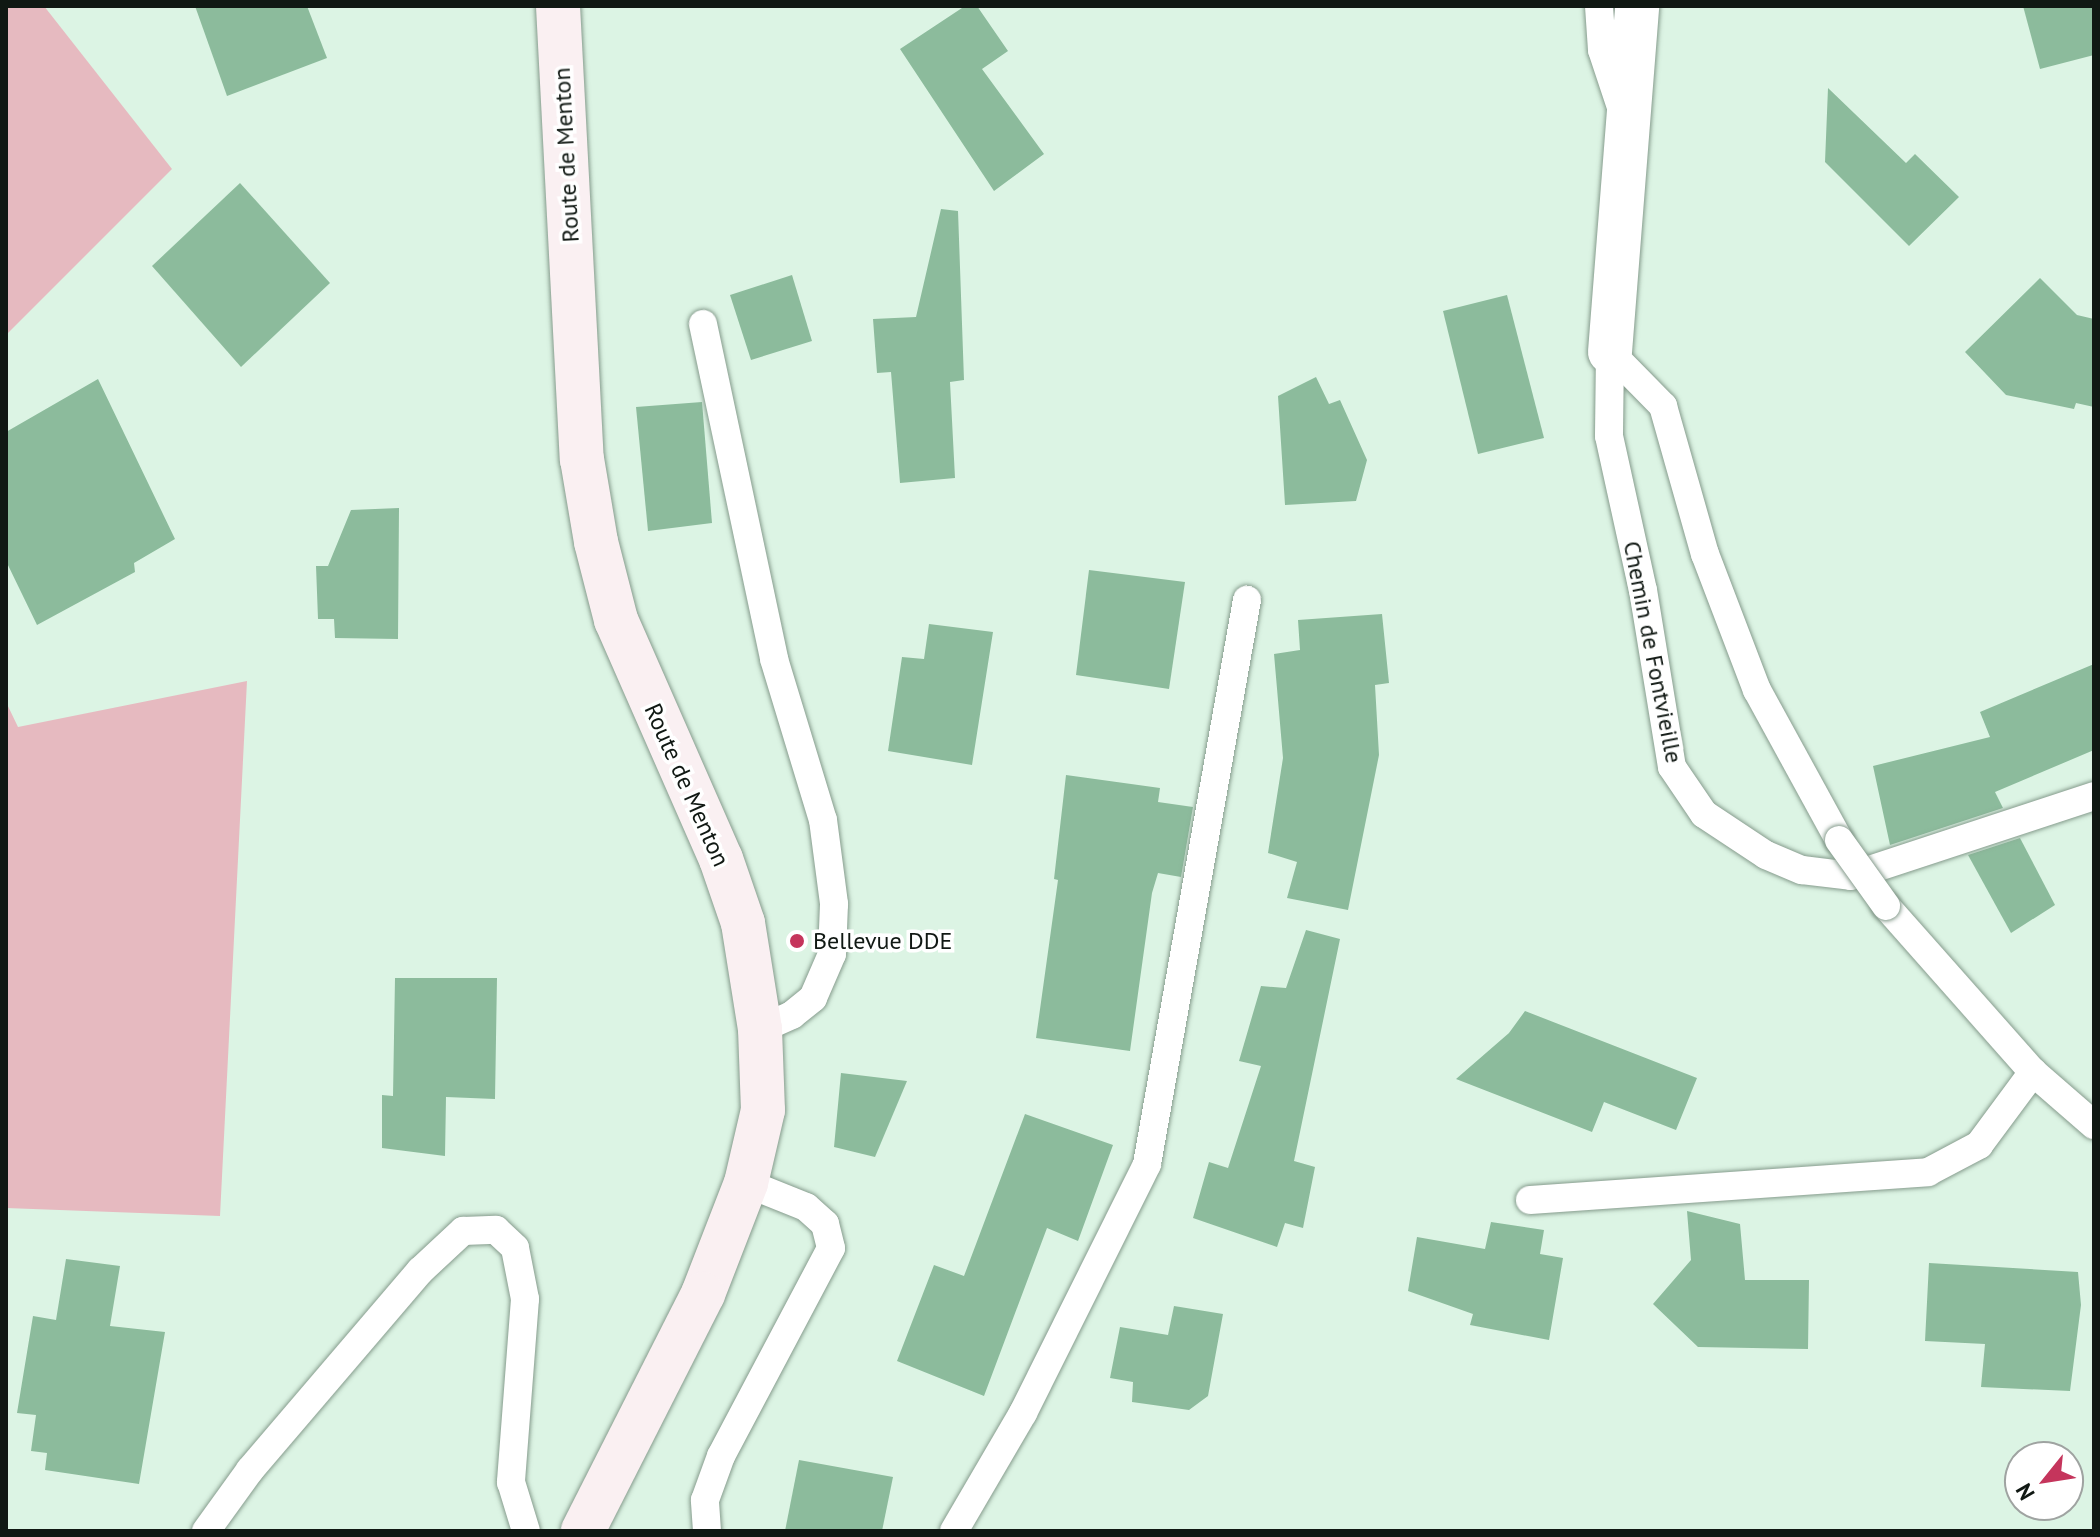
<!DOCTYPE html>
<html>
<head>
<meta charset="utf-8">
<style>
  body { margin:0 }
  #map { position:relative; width:2100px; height:1537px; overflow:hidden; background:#dcf4e4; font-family:"PT Sans",sans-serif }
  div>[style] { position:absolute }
  .green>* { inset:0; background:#e6bac0 }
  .building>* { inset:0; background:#8cbb9c }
  .roads { filter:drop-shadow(0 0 2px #869c8d) drop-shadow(0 0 2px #869c8d) }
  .service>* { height:28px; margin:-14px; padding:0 14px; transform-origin:14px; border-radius:14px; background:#fff }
  .minor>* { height:44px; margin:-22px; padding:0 22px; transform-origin:22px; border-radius:22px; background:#fff }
  .secondary>* { height:44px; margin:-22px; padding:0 22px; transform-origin:22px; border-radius:22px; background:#faf0f2 }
  .bridges { filter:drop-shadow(0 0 2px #869c8d) drop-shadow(0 0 2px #869c8d) }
  .service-bridge>* { height:28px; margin:-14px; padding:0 14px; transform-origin:14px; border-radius:14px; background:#fff }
  .dots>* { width:22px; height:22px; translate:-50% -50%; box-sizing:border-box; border:4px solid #fff; border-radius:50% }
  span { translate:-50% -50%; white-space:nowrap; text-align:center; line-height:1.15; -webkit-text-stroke:7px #fff; paint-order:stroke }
  .street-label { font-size:24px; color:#101813 }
  .poi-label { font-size:24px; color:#101813 }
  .left { translate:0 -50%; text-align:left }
  .frame { position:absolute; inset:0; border:8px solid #101813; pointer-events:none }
  .north { position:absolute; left:2004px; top:1441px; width:80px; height:80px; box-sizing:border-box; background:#fff; border:2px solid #9fa3a1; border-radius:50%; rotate:240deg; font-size:22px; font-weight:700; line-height:32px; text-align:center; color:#101813 }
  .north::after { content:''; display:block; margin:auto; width:28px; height:36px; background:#c5355c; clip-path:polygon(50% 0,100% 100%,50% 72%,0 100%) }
</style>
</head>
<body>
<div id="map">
  <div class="green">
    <i style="clip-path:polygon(6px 6px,44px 6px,172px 169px,6px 335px)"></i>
    <i style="clip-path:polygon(247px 681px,220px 1216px,6px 1208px,6px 702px,18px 727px)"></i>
  </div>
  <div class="building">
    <i style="clip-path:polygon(195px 6px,307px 6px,327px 58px,227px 96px)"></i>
    <i style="clip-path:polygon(965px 6px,977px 6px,1008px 51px,982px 69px,1044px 154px,994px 191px,900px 49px)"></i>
    <i style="clip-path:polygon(2023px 6px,2094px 6px,2094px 55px,2040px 69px)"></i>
    <i style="clip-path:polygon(1828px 88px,1906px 163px,1915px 154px,1959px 197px,1909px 246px,1825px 162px)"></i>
    <i style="clip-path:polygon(240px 183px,330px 283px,241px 367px,152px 266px)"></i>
    <i style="clip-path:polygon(941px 209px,958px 211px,964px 380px,950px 382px,955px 478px,900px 483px,891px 372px,877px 373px,873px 319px,916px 317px)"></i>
    <i style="clip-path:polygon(792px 275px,812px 341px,751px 360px,730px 295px)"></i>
    <i style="clip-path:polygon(2040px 278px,2077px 315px,2094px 319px,2094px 407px,2076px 403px,2074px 409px,2006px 395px,1965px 352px)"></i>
    <i style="clip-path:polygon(1507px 295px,1544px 438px,1478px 454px,1443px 311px)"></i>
    <i style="clip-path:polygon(1316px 377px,1329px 404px,1340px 400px,1367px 460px,1356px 501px,1285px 505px,1278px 396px)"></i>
    <i style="clip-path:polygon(98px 379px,175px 539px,134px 563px,135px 572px,37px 625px,6px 561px,6px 432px)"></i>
    <i style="clip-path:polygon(702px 402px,712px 523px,648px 531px,636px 407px)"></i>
    <i style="clip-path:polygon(399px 508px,398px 639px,335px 638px,334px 619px,318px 619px,316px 566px,328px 566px,351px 510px)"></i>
    <i style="clip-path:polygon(1089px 570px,1185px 582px,1169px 689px,1076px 675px)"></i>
    <i style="clip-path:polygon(1382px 614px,1389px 683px,1375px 685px,1379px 755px,1348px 910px,1287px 898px,1297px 862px,1268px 853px,1283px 758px,1274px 654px,1300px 650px,1298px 620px)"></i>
    <i style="clip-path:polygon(929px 624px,993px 632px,972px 765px,888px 751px,902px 657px,924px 659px)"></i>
    <i style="clip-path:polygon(2094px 664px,2094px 750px,1995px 792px,2003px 808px,1890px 845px,1873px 766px,1990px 737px,1980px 712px)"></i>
    <i style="clip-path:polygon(1066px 775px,1160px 788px,1158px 802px,1193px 807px,1181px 877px,1158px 873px,1152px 893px,1130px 1051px,1036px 1038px,1058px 880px,1054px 879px)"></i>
    <i style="clip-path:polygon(2020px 838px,2055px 905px,2011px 933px,1968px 855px)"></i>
    <i style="clip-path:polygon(1306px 930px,1340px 939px,1294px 1161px,1315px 1167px,1303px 1228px,1285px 1223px,1277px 1247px,1193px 1218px,1209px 1162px,1228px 1168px,1261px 1066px,1239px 1061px,1261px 986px,1286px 988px)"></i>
    <i style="clip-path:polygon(395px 978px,497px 978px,495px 1099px,446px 1097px,445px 1156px,382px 1148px,382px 1095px,393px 1096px)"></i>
    <i style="clip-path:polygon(1525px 1011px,1697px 1078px,1676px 1130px,1604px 1102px,1592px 1132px,1456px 1079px,1509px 1033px)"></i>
    <i style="clip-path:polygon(841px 1073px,907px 1081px,875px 1157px,834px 1147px)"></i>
    <i style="clip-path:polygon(1025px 1114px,1113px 1145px,1078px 1241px,1047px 1228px,984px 1396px,897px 1361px,934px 1265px,964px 1276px)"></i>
    <i style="clip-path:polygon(1687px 1211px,1740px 1224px,1745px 1280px,1809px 1280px,1808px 1349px,1698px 1347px,1653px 1304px,1691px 1260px)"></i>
    <i style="clip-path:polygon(1491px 1222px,1544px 1230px,1540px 1254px,1563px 1258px,1549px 1340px,1470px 1325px,1473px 1314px,1408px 1291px,1417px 1237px,1485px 1249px)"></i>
    <i style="clip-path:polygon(66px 1259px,120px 1266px,110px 1326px,165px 1332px,139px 1484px,45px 1470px,47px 1453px,31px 1451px,36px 1415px,17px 1413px,33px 1316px,56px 1320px)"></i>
    <i style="clip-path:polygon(1929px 1263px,2078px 1272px,2081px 1305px,2070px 1391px,1981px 1387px,1985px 1344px,1925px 1341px)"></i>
    <i style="clip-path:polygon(1174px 1306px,1223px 1314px,1208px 1396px,1189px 1410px,1132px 1402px,1133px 1382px,1110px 1378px,1120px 1327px,1168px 1335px)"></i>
    <i style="clip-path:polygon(799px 1460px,893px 1477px,882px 1531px,785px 1531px)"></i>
  </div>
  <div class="roads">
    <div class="service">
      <i style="left:1599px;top:6px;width:44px;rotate:86.1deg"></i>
      <i style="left:1602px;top:50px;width:63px;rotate:71.6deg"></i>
      <i style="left:703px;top:324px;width:342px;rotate:78deg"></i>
      <i style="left:774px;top:659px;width:168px;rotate:73.1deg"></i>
      <i style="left:823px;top:820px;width:85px;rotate:82.5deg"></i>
      <i style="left:834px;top:904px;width:50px;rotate:92.3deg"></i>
      <i style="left:832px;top:954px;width:48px;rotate:113.4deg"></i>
      <i style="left:813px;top:998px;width:27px;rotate:141deg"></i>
      <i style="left:792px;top:1015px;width:35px;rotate:156deg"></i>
      <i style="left:1610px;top:352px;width:84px;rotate:90.7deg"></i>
      <i style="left:1609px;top:436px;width:158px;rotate:77.6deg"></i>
      <i style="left:1643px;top:590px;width:179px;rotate:80.7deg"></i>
      <i style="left:1672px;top:767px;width:57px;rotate:55.8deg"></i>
      <i style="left:1704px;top:814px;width:74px;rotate:33.5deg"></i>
      <i style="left:1766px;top:855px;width:39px;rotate:23deg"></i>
      <i style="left:1802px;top:870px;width:49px;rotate:7deg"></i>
      <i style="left:1851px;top:876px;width:256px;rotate:-18.2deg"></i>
      <i style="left:1610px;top:352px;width:76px;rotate:45.5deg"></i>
      <i style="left:1663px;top:406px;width:154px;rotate:74.2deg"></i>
      <i style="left:1705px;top:554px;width:146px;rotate:69.1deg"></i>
      <i style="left:1757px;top:690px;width:171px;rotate:61.3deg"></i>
      <i style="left:1886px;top:906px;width:222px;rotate:48.5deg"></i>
      <i style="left:2033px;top:1072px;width:81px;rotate:41deg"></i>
      <i style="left:1530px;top:1200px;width:399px;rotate:-4deg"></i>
      <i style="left:1928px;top:1172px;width:58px;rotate:-27.9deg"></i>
      <i style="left:1979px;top:1145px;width:91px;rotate:-53.5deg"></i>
      <i style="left:206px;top:1531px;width:75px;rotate:-54.2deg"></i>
      <i style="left:250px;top:1470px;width:262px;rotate:-49.5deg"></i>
      <i style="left:420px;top:1271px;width:59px;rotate:-42.9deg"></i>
      <i style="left:463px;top:1231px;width:33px;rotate:-2deg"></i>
      <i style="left:496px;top:1230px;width:26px;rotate:43deg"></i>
      <i style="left:515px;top:1248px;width:52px;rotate:78.9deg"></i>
      <i style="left:525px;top:1299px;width:184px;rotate:94.4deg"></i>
      <i style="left:511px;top:1482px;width:51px;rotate:73deg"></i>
      <i style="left:707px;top:1531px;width:31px;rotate:-94deg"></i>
      <i style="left:705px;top:1500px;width:47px;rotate:-70deg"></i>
      <i style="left:721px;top:1456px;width:235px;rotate:-62.1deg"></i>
      <i style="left:831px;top:1248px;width:25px;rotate:-104deg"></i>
      <i style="left:825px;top:1224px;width:25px;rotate:-138deg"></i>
      <i style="left:806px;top:1207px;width:65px;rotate:-158.2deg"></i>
      <i style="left:954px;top:1531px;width:137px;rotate:-59.7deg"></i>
      <i style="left:1023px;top:1413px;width:278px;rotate:-63.5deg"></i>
      <i style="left:1147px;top:1164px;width:573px;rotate:-79.95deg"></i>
    </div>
    <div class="minor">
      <i style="left:1610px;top:352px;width:347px;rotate:-85.5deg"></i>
    </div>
    <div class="secondary">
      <i style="left:558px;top:6px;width:454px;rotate:87deg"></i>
      <i style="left:582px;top:459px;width:84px;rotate:80.4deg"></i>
      <i style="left:596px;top:542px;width:81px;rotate:75.6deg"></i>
      <i style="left:616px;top:620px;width:261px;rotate:66.3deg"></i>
      <i style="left:721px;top:859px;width:68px;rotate:71deg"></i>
      <i style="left:743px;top:923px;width:107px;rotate:80.9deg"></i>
      <i style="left:760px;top:1029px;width:81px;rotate:87.9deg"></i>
      <i style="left:763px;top:1110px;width:75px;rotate:103.1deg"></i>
      <i style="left:746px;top:1183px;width:119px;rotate:111.2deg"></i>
      <i style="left:703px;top:1294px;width:266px;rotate:116.9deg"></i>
    </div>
  </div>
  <div class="bridges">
    <div class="service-bridge">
      <i style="left:1839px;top:840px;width:81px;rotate:54.5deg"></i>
    </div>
  </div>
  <div class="dots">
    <i style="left:797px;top:941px;background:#c5355c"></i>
  </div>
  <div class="street-label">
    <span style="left:566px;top:155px;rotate:-93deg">Route de Menton</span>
    <span style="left:1653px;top:652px;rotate:79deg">Chemin de Fontvieille</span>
    <span style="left:687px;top:785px;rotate:66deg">Route de Menton</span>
  </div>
  <div class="poi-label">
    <span class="left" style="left:813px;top:941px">Bellevue DDE</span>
  </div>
  <div class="frame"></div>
  <div class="north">N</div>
</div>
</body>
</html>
